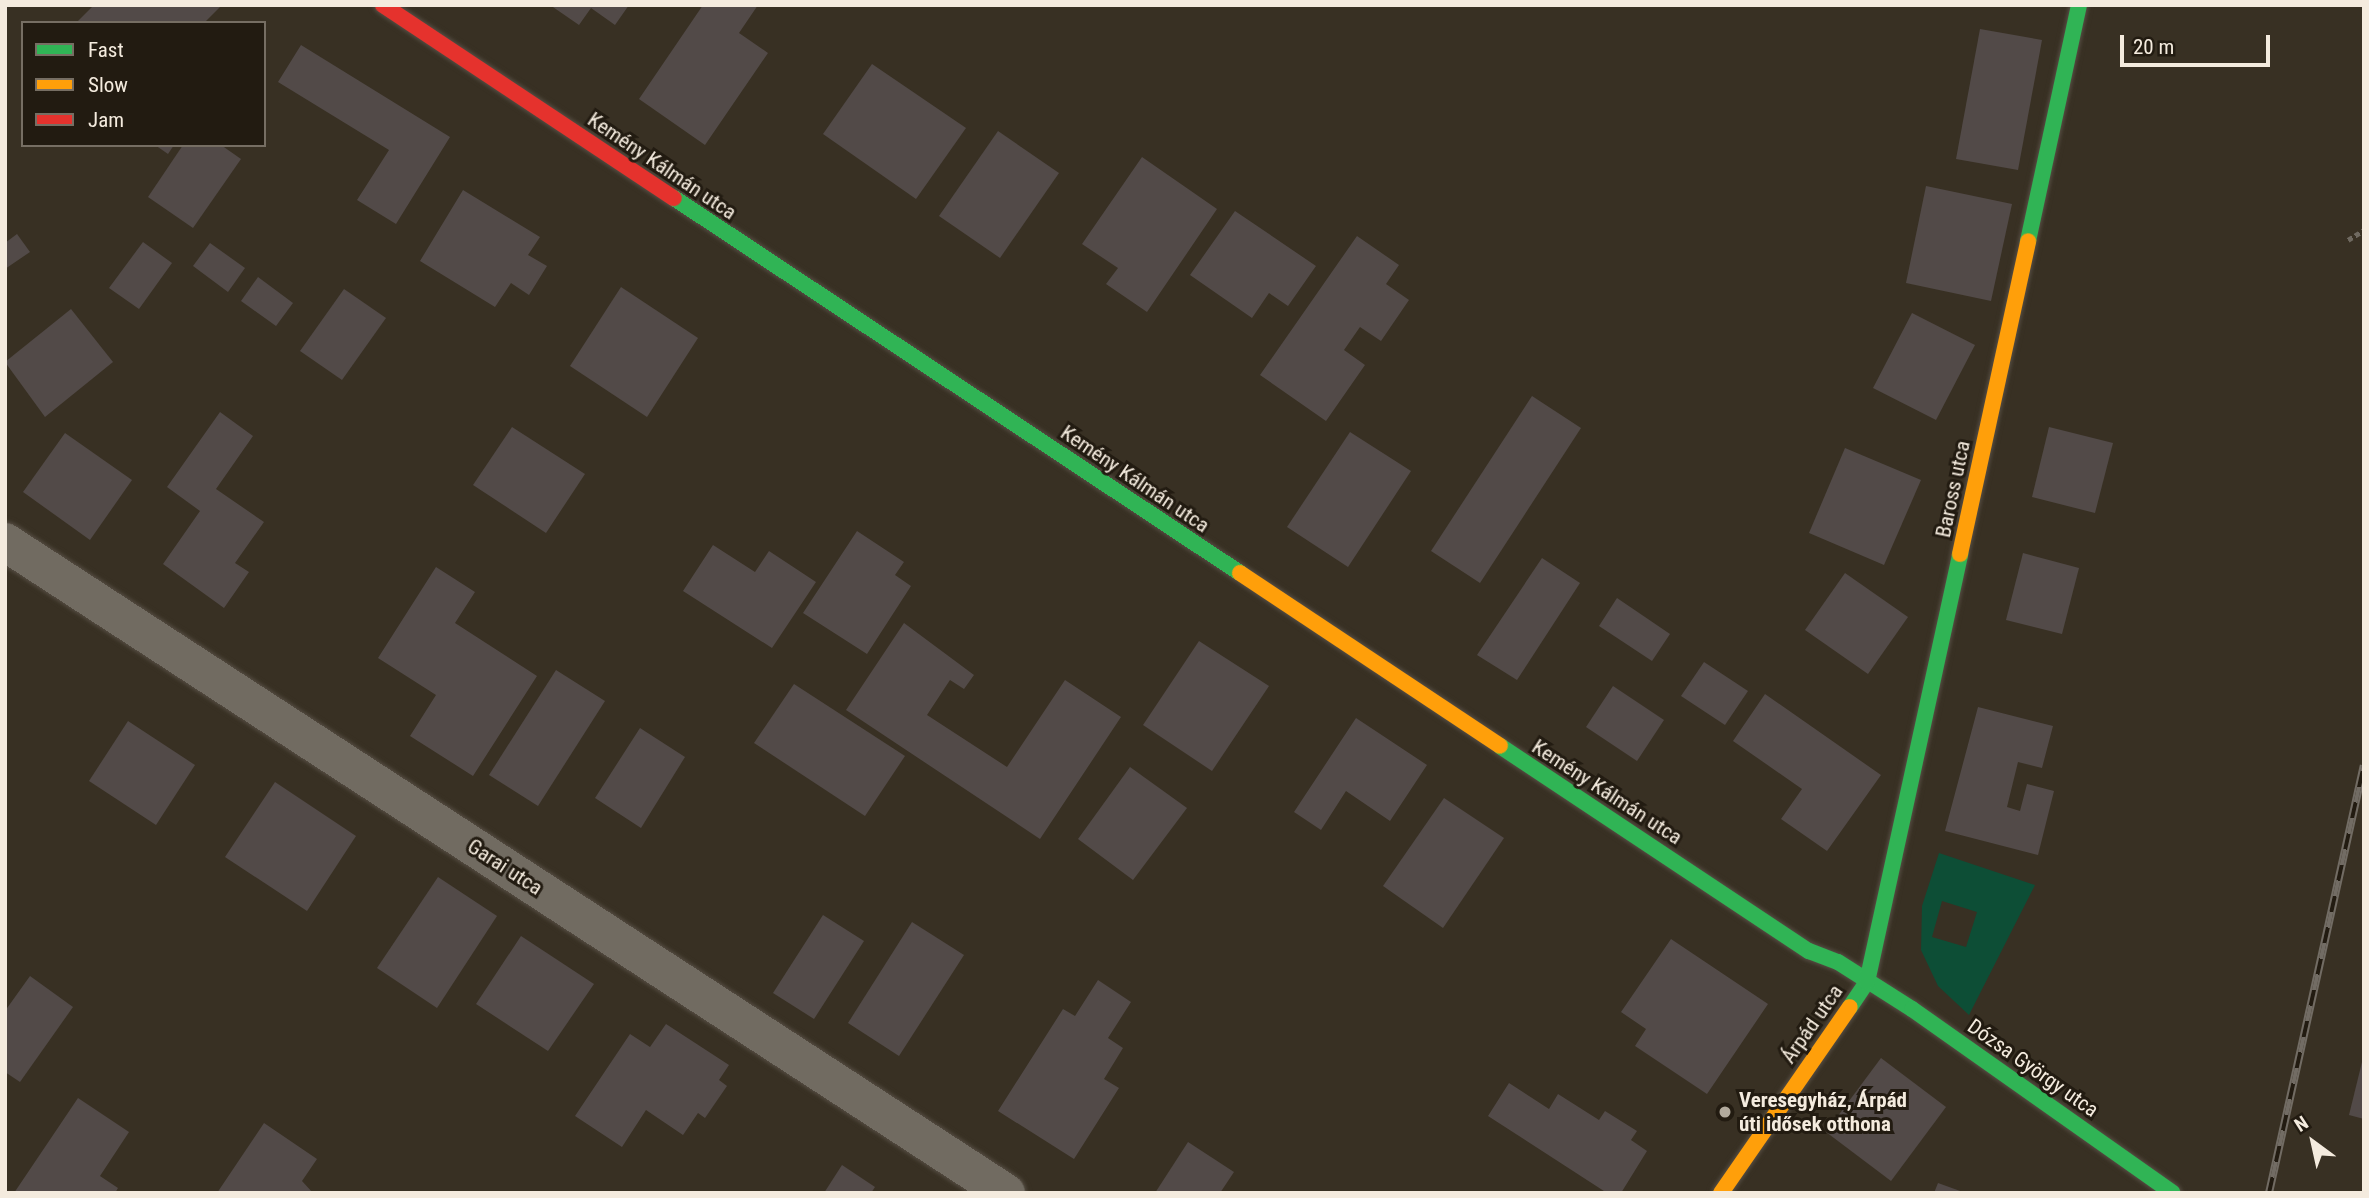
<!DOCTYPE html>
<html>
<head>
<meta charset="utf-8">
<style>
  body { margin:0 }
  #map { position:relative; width:2369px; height:1198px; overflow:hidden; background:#383023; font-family:"Roboto Condensed",sans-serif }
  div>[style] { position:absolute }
  .green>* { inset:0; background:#0d4e36 }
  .building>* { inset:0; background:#524a48 }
  .path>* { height:4.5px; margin-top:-2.25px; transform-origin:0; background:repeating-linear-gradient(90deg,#6f6960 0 5px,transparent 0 8.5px) }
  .roads { filter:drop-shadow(0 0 2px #564e44) drop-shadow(0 0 2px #564e44) }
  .street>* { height:38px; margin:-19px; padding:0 19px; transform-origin:19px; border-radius:19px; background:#716b61 }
  .fast>* { height:16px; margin:-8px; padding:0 8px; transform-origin:8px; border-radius:8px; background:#30b455 }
  .slow>* { height:16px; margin:-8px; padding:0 8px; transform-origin:8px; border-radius:8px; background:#ff9f0a }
  .jam>* { height:16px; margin:-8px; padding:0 8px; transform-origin:8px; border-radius:8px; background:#e5322d }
  .rail>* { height:8px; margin-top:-4px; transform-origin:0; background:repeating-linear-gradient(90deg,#221b11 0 16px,#726c64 0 32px); box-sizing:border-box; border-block:2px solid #726c64 }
  .dots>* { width:19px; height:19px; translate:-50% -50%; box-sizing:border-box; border:4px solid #221b11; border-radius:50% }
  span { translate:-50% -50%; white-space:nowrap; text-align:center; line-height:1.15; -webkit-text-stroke:6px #221b11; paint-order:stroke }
  .street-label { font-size:21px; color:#f4ebde }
  .poi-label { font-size:21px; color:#f4ebde; font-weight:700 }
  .left { translate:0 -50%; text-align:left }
  .frame { position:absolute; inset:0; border:7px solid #f4ebde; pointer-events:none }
  .legend { position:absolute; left:21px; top:21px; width:245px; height:126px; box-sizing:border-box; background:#221b11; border:2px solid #766e63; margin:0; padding:9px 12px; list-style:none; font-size:21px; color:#f4ebde }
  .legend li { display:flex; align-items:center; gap:14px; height:35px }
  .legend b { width:35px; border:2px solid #766e63 }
  .north { position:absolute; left:2278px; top:1107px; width:70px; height:70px; -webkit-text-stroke:5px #221b11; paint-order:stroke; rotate:327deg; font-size:19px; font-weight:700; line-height:28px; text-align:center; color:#f4ebde }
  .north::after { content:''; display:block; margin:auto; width:24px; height:32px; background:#f4ebde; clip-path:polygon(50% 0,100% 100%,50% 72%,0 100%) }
  .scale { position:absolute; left:2120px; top:35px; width:150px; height:32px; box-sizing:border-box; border:4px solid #f4ebde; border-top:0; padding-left:9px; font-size:21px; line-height:24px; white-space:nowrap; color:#f4ebde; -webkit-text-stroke:5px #221b11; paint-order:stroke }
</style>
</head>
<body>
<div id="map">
  <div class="green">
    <i style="clip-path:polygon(evenodd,1939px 853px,2035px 885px,1969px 1015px,1938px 986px,1921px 950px,1922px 906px,1939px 853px,1942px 901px,1977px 912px,1966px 947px,1932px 937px,1942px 901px)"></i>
  </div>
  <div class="building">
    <i style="clip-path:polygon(94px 5px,222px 5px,204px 23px,76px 23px)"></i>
    <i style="clip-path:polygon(550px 5px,629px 5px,615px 25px,591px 8px,579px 25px)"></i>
    <i style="clip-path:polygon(703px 5px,758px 5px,739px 33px,768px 53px,705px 145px,639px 99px)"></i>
    <i style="clip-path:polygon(1980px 29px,2042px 40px,2018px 170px,1956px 159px)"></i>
    <i style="clip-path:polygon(301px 45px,450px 137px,396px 224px,357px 200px,389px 150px,278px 82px)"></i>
    <i style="clip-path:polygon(872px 64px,966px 128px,916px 199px,823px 134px)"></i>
    <i style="clip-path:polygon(998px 131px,1059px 173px,1000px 258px,939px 216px)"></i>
    <i style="clip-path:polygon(155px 145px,174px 145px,168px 154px)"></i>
    <i style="clip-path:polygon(183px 145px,221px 145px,241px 159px,193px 228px,148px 197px)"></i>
    <i style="clip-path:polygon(1142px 157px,1217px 209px,1147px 312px,1106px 284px,1118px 268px,1082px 244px)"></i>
    <i style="clip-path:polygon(1926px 186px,2012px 204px,1991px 301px,1906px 283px)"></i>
    <i style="clip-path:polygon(463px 190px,540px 237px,528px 255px,547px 266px,529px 295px,511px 283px,495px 307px,420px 261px)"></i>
    <i style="clip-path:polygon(1235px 211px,1316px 266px,1288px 306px,1269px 293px,1252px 318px,1190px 275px)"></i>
    <i style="clip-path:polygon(17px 234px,30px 252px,5px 269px,5px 243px)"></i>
    <i style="clip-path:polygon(1357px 236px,1399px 265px,1386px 284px,1409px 300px,1381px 341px,1360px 327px,1344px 350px,1365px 365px,1326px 421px,1260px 375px)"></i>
    <i style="clip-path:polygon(143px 242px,172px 263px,139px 309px,109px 288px)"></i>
    <i style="clip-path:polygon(210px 243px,245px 268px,228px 292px,193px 266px)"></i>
    <i style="clip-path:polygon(258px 277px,293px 303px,276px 326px,241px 301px)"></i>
    <i style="clip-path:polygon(621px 287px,698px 338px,647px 417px,570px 366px)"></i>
    <i style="clip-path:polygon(344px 289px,386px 318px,342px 380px,300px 351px)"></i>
    <i style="clip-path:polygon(71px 309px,113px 362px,45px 417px,5px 362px)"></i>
    <i style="clip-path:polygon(1912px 313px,1975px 345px,1936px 420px,1873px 388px)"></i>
    <i style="clip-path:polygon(1532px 396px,1581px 428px,1480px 583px,1431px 551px)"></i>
    <i style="clip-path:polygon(220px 412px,253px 436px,216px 489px,264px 522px,235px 563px,249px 572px,224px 608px,163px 564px,200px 511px,167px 487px)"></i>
    <i style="clip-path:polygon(512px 427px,585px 474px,546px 533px,473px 485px)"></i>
    <i style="clip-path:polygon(2049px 427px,2113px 443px,2095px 513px,2032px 497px)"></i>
    <i style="clip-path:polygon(1350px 432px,1411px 471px,1348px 567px,1287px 527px)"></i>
    <i style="clip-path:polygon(65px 433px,132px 480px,90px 540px,23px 492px)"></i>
    <i style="clip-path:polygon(1845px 448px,1921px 480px,1884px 565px,1809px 533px)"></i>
    <i style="clip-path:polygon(857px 531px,904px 562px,895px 575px,911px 586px,867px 654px,803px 613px)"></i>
    <i style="clip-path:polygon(713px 545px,755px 572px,769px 551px,816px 582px,772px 648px,683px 591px)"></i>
    <i style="clip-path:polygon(2023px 553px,2079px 568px,2062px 634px,2006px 620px)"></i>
    <i style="clip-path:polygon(1542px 558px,1580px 583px,1517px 680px,1477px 655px)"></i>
    <i style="clip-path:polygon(436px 567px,475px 592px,455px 623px,537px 676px,473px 776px,410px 736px,436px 695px,378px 658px)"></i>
    <i style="clip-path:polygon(1845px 573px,1908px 617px,1868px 674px,1805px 630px)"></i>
    <i style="clip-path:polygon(1617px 598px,1670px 634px,1652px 661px,1599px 626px)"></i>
    <i style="clip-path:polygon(904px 623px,974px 675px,964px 689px,950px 680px,927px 715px,1007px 767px,1065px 680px,1121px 717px,1040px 839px,846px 710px)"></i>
    <i style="clip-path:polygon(1199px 641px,1269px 686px,1212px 771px,1143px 725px)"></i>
    <i style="clip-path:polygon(1704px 662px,1748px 691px,1725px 725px,1681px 696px)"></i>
    <i style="clip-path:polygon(556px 670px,605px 701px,538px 806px,489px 775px)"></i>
    <i style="clip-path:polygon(794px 684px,905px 756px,865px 816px,754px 743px)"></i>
    <i style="clip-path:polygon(1613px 686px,1664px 720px,1637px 761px,1586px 727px)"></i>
    <i style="clip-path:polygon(1765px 694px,1881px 775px,1827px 851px,1781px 819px,1802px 789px,1733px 741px)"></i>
    <i style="clip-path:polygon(1978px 707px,2053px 726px,2042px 768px,2018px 762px,2007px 807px,2020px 811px,2027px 784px,2054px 791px,2038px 855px,1945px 831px)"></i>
    <i style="clip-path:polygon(1356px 718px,1427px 765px,1390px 821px,1346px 791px,1321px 830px,1294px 812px)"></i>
    <i style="clip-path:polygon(128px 721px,195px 765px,156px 825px,89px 781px)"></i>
    <i style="clip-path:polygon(640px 728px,685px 757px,641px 828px,595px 798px)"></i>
    <i style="clip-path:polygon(1130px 767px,1187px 808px,1133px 880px,1078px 839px)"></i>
    <i style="clip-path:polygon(275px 782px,356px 836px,307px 911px,225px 857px)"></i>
    <i style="clip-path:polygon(1444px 798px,1504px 838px,1443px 928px,1383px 886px)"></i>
    <i style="clip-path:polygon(438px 877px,497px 916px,437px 1008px,377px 968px)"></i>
    <i style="clip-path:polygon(823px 915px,864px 941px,814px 1019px,773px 993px)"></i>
    <i style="clip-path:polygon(912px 922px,964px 955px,899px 1056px,848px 1023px)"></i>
    <i style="clip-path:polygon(521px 936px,594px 984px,548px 1051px,476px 1004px)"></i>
    <i style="clip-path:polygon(1671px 939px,1768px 1004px,1707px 1094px,1635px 1046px,1646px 1029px,1621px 1012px)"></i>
    <i style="clip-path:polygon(30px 976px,73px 1007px,20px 1082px,5px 1072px,5px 1011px)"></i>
    <i style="clip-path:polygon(1098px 980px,1131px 1002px,1108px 1038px,1123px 1048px,1104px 1079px,1119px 1088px,1074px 1159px,998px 1111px,1063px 1009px,1075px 1016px)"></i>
    <i style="clip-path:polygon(666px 1024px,729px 1065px,719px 1080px,727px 1086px,705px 1118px,698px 1113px,683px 1135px,646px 1110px,622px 1147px,575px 1116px,630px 1034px,650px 1047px)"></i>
    <i style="clip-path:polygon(1881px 1058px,1946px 1107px,1891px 1181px,1826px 1132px)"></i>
    <i style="clip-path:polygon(2363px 1058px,2364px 1059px,2364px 1119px,2349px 1115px)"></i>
    <i style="clip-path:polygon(1509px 1083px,1549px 1109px,1558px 1094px,1599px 1120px,1605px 1111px,1637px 1131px,1631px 1140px,1647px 1151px,1621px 1193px,1607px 1193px,1488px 1116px)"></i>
    <i style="clip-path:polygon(78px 1098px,129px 1132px,100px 1176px,118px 1188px,115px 1193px,14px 1193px)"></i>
    <i style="clip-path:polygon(264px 1123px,317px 1159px,302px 1181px,313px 1193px,217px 1193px)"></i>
    <i style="clip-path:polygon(1188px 1142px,1234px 1172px,1220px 1193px,1155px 1193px)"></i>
    <i style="clip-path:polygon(842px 1165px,875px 1187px,871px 1193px,824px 1193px)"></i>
    <i style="clip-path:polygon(1938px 1183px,1963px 1192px,1963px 1193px,1934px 1193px)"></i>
  </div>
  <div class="path">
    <i style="left:2348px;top:240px;width:19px;rotate:-32deg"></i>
  </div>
  <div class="roads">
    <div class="street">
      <i style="left:5px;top:542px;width:1194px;rotate:33.04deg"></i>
    </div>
    <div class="fast">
      <i style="left:674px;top:198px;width:679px;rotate:33.53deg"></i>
      <i style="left:2028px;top:241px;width:241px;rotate:-77.8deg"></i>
      <i style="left:1500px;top:746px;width:371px;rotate:33.6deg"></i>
      <i style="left:1809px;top:951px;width:31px;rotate:21deg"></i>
      <i style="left:1838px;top:962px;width:88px;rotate:32.4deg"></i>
      <i style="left:1912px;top:1009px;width:319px;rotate:35.2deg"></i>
      <i style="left:1850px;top:1007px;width:30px;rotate:-56deg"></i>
      <i style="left:1867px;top:982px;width:438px;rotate:-77.7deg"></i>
    </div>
    <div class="slow">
      <i style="left:1960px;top:554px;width:320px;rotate:-77.7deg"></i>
      <i style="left:1240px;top:573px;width:312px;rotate:33.6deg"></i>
      <i style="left:1721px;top:1193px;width:226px;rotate:-55.3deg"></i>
    </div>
    <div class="jam">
      <i style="left:383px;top:5px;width:349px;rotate:33.6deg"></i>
    </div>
  </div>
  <div class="rail">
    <i style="left:2269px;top:1193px;width:438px;rotate:-77.5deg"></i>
  </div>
  <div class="dots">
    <i style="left:1725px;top:1112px;background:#b2aa9d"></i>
  </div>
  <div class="street-label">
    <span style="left:662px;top:166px;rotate:34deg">Kemény Kálmán utca</span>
    <span style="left:1135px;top:479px;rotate:34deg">Kemény Kálmán utca</span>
    <span style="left:1953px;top:489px;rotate:-78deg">Baross utca</span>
    <span style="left:1607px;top:792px;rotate:33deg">Kemény Kálmán utca</span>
    <span style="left:505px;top:867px;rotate:33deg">Garai utca</span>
    <span style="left:1812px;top:1024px;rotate:-55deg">Árpád utca</span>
    <span style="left:2033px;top:1068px;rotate:35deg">Dózsa György utca</span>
  </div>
  <div class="poi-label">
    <span class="left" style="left:1739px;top:1112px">Veresegyház, Árpád<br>úti idősek otthona</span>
  </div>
  <div class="frame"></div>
  <ul class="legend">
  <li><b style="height:9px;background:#30b455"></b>Fast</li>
  <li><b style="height:9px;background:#ff9f0a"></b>Slow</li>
  <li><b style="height:9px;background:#e5322d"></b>Jam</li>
  </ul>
  <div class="north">N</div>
  <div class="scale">20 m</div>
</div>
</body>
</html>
